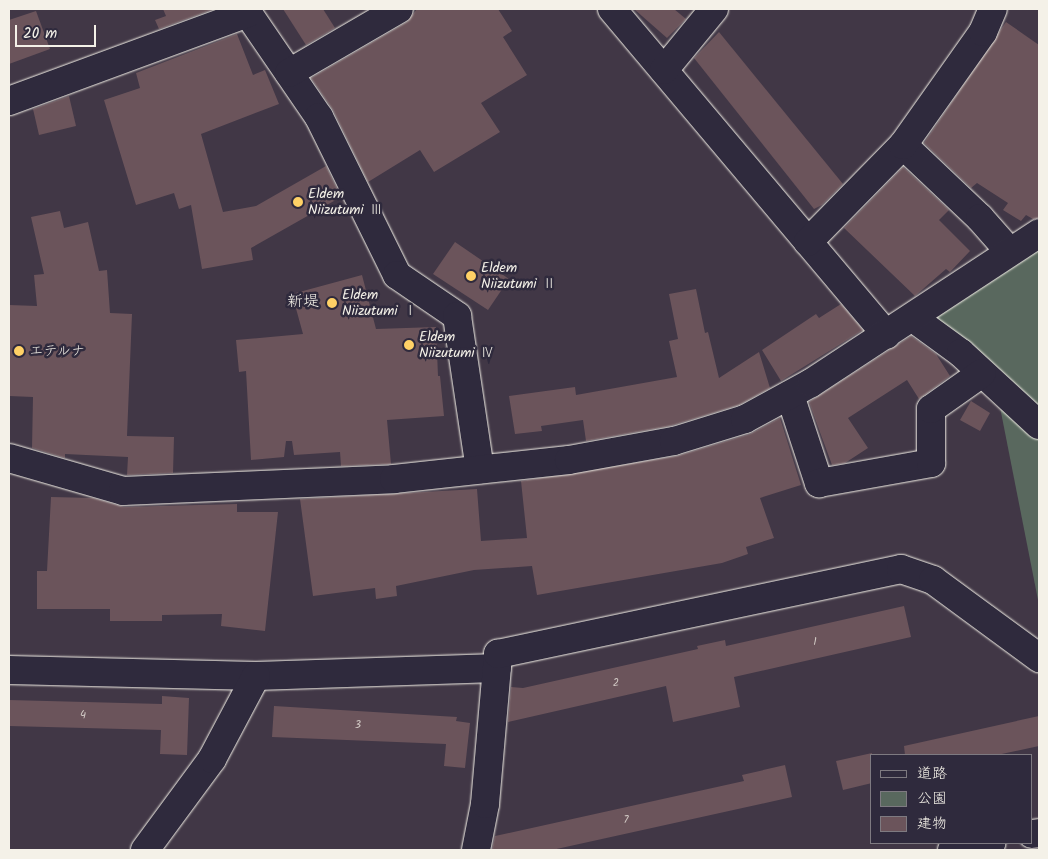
<!DOCTYPE html>
<html>
<head>
<meta charset="utf-8">
<style>
  body { margin:0 }
  #map { position:relative; width:1048px; height:859px; overflow:hidden; background:#413746; font-family:Kalam,"Klee One",sans-serif }
  div>[style] { position:absolute }
  .green>* { inset:0; background:#59685e }
  .building>* { inset:0; background:#6b545b }
  .roads { filter:drop-shadow(0 0 1px #f4f1e8) drop-shadow(0 0 1px #f4f1e8) }
  .street>* { height:28px; margin:-14px; padding:0 14px; transform-origin:14px; border-radius:14px; background:#2f2a3d }
  .dots>* { width:14px; height:14px; translate:-50% -50%; box-sizing:border-box; border:2px solid #2f2a3d; border-radius:50% }
  span { translate:-50% -50%; white-space:nowrap; text-align:center; line-height:1.15; -webkit-text-stroke:5px #2f2a3d; paint-order:stroke }
  .number-label { font-size:11px; color:#d2cac5 }
  .number-label span { -webkit-text-stroke-width:0 }
  .poi-label { font-size:14px; color:#f4f1e8 }
  .left { translate:0 -50%; text-align:left }
  .quarter-label { font-size:16px; color:#f4f1e8 }
  .frame { position:absolute; inset:0; border:10px solid #f4f1e8; pointer-events:none }
  .legend { position:absolute; left:870px; top:754px; width:162px; height:90px; box-sizing:border-box; background:#2f2a3d; border:1px solid #7e7a81; margin:0; padding:6px 9px; list-style:none; font-size:15px; color:#f4f1e8 }
  .legend li { display:flex; align-items:center; gap:10px; height:25px }
  .legend b { width:25px; border:1px solid #7e7a81 }
  .scale { position:absolute; left:15px; top:25px; width:81px; height:22px; box-sizing:border-box; border:2px solid #f4f1e8; border-top:0; padding-left:6px; font-size:15px; line-height:18px; white-space:nowrap; color:#f4f1e8; -webkit-text-stroke:4px #2f2a3d; paint-order:stroke }
</style>
</head>
<body>
<div id="map">
  <div class="green">
    <i style="clip-path:polygon(1039px 238px,1039px 411px,926px 314px)"></i>
    <i style="clip-path:polygon(998px 397px,1039px 434px,1039px 605px)"></i>
  </div>
  <div class="building">
    <i style="clip-path:polygon(163px 9px,214px 9px,159px 29px,155px 20px,166px 16px)"></i>
    <i style="clip-path:polygon(283px 9px,323px 9px,335px 28px,306px 45px)"></i>
    <i style="clip-path:polygon(417px 9px,498px 9px,512px 31px,503px 37px,527px 75px,481px 103px,500px 132px,434px 172px,420px 150px,368px 182px,333px 110px,311px 78px,407px 22px)"></i>
    <i style="clip-path:polygon(634px 9px,674px 9px,686px 19px,667px 38px)"></i>
    <i style="clip-path:polygon(36px 11px,50px 49px,9px 64px,9px 20px)"></i>
    <i style="clip-path:polygon(1006px 22px,1039px 45px,1039px 218px,1033px 219px,1026px 215px,1021px 221px,1003px 210px,1008px 203px,977px 183px,971px 188px,924px 143px)"></i>
    <i style="clip-path:polygon(719px 32px,843px 184px,822px 205px,814px 209px,694px 58px)"></i>
    <i style="clip-path:polygon(237px 34px,253px 75px,265px 70px,279px 104px,201px 134px,223px 212px,256px 206px,326px 166px,341px 197px,251px 248px,253px 260px,202px 269px,191px 205px,179px 209px,174px 193px,136px 205px,104px 100px,140px 88px,136px 73px)"></i>
    <i style="clip-path:polygon(69px 96px,76px 126px,39px 135px,33px 109px)"></i>
    <i style="clip-path:polygon(903px 167px,949px 210px,939px 220px,970px 251px,950px 272px,946px 269px,915px 296px,844px 228px)"></i>
    <i style="clip-path:polygon(60px 211px,64px 228px,88px 222px,99px 271px,107px 270px,110px 313px,132px 314px,127px 436px,174px 437px,173px 473px,127px 475px,128px 457px,65px 454px,65px 458px,32px 448px,33px 397px,9px 396px,9px 305px,37px 306px,34px 275px,44px 274px,31px 217px)"></i>
    <i style="clip-path:polygon(455px 242px,509px 279px,488px 310px,433px 274px)"></i>
    <i style="clip-path:polygon(362px 275px,376px 329px,436px 327px,438px 376px,440px 376px,444px 416px,387px 420px,391px 464px,341px 466px,340px 452px,294px 455px,292px 441px,286px 441px,284px 457px,251px 460px,246px 371px,239px 372px,236px 340px,303px 334px,292px 294px)"></i>
    <i style="clip-path:polygon(696px 289px,705px 333px,708px 332px,719px 378px,759px 352px,770px 388px,739px 405px,670px 426px,586px 441px,583px 420px,541px 426px,542px 431px,515px 434px,509px 396px,575px 387px,576px 395px,677px 377px,669px 341px,678px 339px,669px 294px)"></i>
    <i style="clip-path:polygon(841px 304px,863px 330px,781px 381px,762px 350px,816px 314px,819px 318px)"></i>
    <i style="clip-path:polygon(911px 336px,936px 354px,950px 376px,919px 399px,907px 380px,848px 418px,868px 448px,845px 463px,832px 465px,809px 402px)"></i>
    <i style="clip-path:polygon(971px 401px,990px 413px,980px 431px,960px 420px)"></i>
    <i style="clip-path:polygon(780px 418px,801px 485px,760px 498px,774px 538px,746px 547px,748px 554px,722px 563px,537px 595px,532px 566px,474px 570px,396px 586px,397px 596px,376px 599px,375px 588px,313px 596px,300px 499px,477px 489px,481px 541px,527px 538px,521px 481px,677px 456px,750px 434px)"></i>
    <i style="clip-path:polygon(51px 497px,93px 498px,124px 507px,237px 504px,237px 512px,278px 512px,265px 631px,221px 626px,222px 614px,162px 615px,162px 621px,110px 621px,110px 609px,37px 609px,37px 571px,47px 571px)"></i>
    <i style="clip-path:polygon(904px 606px,911px 637px,734px 677px,740px 707px,673px 722px,666px 686px,508px 722px,511px 687px,523px 688px,698px 649px,697px 646px,725px 640px,726px 646px)"></i>
    <i style="clip-path:polygon(162px 696px,189px 698px,187px 755px,160px 754px,161px 730px,9px 726px,9px 700px,162px 704px)"></i>
    <i style="clip-path:polygon(274px 706px,457px 717px,456px 721px,470px 723px,465px 768px,444px 766px,446px 744px,272px 737px)"></i>
    <i style="clip-path:polygon(1039px 716px,1039px 746px,997px 755px,905px 755px,904px 746px)"></i>
    <i style="clip-path:polygon(872px 753px,872px 783px,843px 790px,836px 761px)"></i>
    <i style="clip-path:polygon(785px 765px,792px 797px,552px 850px,492px 850px,495px 836px,744px 781px,742px 775px)"></i>
  </div>
  <div class="roads">
    <div class="street">
      <i style="left:245px;top:9px;width:131px;rotate:55.6deg"></i>
      <i style="left:319px;top:117px;width:176px;rotate:63.7deg"></i>
      <i style="left:397px;top:275px;width:73px;rotate:34.3deg"></i>
      <i style="left:457px;top:316px;width:155px;rotate:81.5deg"></i>
      <i style="left:612px;top:9px;width:426px;rotate:49.9deg"></i>
      <i style="left:664px;top:70px;width:79px;rotate:-50.7deg"></i>
      <i style="left:289px;top:73px;width:127px;rotate:-30.2deg"></i>
      <i style="left:9px;top:101px;width:255px;rotate:-20.2deg"></i>
      <i style="left:903px;top:145px;width:106px;rotate:43.5deg"></i>
      <i style="left:980px;top:218px;width:45px;rotate:48.6deg"></i>
      <i style="left:808px;top:242px;width:136px;rotate:-45.6deg"></i>
      <i style="left:903px;top:145px;width:138px;rotate:-54.7deg"></i>
      <i style="left:983px;top:32px;width:25px;rotate:-67deg"></i>
      <i style="left:913px;top:318px;width:59px;rotate:36.1deg"></i>
      <i style="left:961px;top:353px;width:106px;rotate:42.7deg"></i>
      <i style="left:790px;top:395px;width:93px;rotate:71.8deg"></i>
      <i style="left:819px;top:483px;width:114px;rotate:-10.1deg"></i>
      <i style="left:931px;top:463px;width:54px;rotate:-90deg"></i>
      <i style="left:931px;top:409px;width:62px;rotate:-35.2deg"></i>
      <i style="left:9px;top:458px;width:119px;rotate:16.1deg"></i>
      <i style="left:123px;top:491px;width:271px;rotate:-2.5deg"></i>
      <i style="left:394px;top:479px;width:176px;rotate:-6.2deg"></i>
      <i style="left:569px;top:460px;width:107px;rotate:-10.3deg"></i>
      <i style="left:674px;top:441px;width:74px;rotate:-17.2deg"></i>
      <i style="left:745px;top:419px;width:75px;rotate:-28.6deg"></i>
      <i style="left:811px;top:383px;width:273px;rotate:-33.3deg"></i>
      <i style="left:9px;top:670px;width:247px;rotate:1.4deg"></i>
      <i style="left:256px;top:676px;width:241px;rotate:-1.9deg"></i>
      <i style="left:1032px;top:834px;width:7px;rotate:-8deg"></i>
      <i style="left:145px;top:850px;width:113px;rotate:-53.6deg"></i>
      <i style="left:212px;top:759px;width:94px;rotate:-62.1deg"></i>
      <i style="left:476px;top:850px;width:47px;rotate:-78.9deg"></i>
      <i style="left:485px;top:804px;width:151px;rotate:-85deg"></i>
      <i style="left:498px;top:654px;width:412px;rotate:-11.9deg"></i>
      <i style="left:901px;top:569px;width:34px;rotate:19deg"></i>
      <i style="left:933px;top:580px;width:132px;rotate:36.3deg"></i>
      <i style="left:952px;top:850px;width:40px;rotate:-10deg"></i>
    </div>
  </div>
  <div class="dots">
    <i style="left:298px;top:202px;background:#ffd166"></i>
    <i style="left:471px;top:276px;background:#ffd166"></i>
    <i style="left:332px;top:303px;background:#ffd166"></i>
    <i style="left:409px;top:345px;background:#ffd166"></i>
    <i style="left:19px;top:351px;background:#ffd166"></i>
  </div>
  <div class="number-label">
    <span style="left:815px;top:642px">1</span>
    <span style="left:616px;top:683px">2</span>
    <span style="left:83px;top:715px">4</span>
    <span style="left:358px;top:725px">3</span>
    <span style="left:626px;top:820px">7</span>
  </div>
  <div class="poi-label">
    <span class="left" style="left:308px;top:202px">Eldem<br>Niizutumi Ⅲ</span>
    <span class="left" style="left:481px;top:276px">Eldem<br>Niizutumi Ⅱ</span>
    <span class="left" style="left:342px;top:303px">Eldem<br>Niizutumi Ⅰ</span>
    <span class="left" style="left:419px;top:345px">Eldem<br>Niizutumi Ⅳ</span>
    <span class="left" style="left:29px;top:351px">エテルナ</span>
  </div>
  <div class="quarter-label">
    <span style="left:303px;top:302px">新堤</span>
  </div>
  <div class="frame"></div>
  <ul class="legend">
  <li><b style="height:6px;background:#2f2a3d"></b>道路</li>
  <li><b style="height:14px;background:#59685e"></b>公園</li>
  <li><b style="height:14px;background:#6b545b"></b>建物</li>
  </ul>
  <div class="scale">20 m</div>
</div>
</body>
</html>
